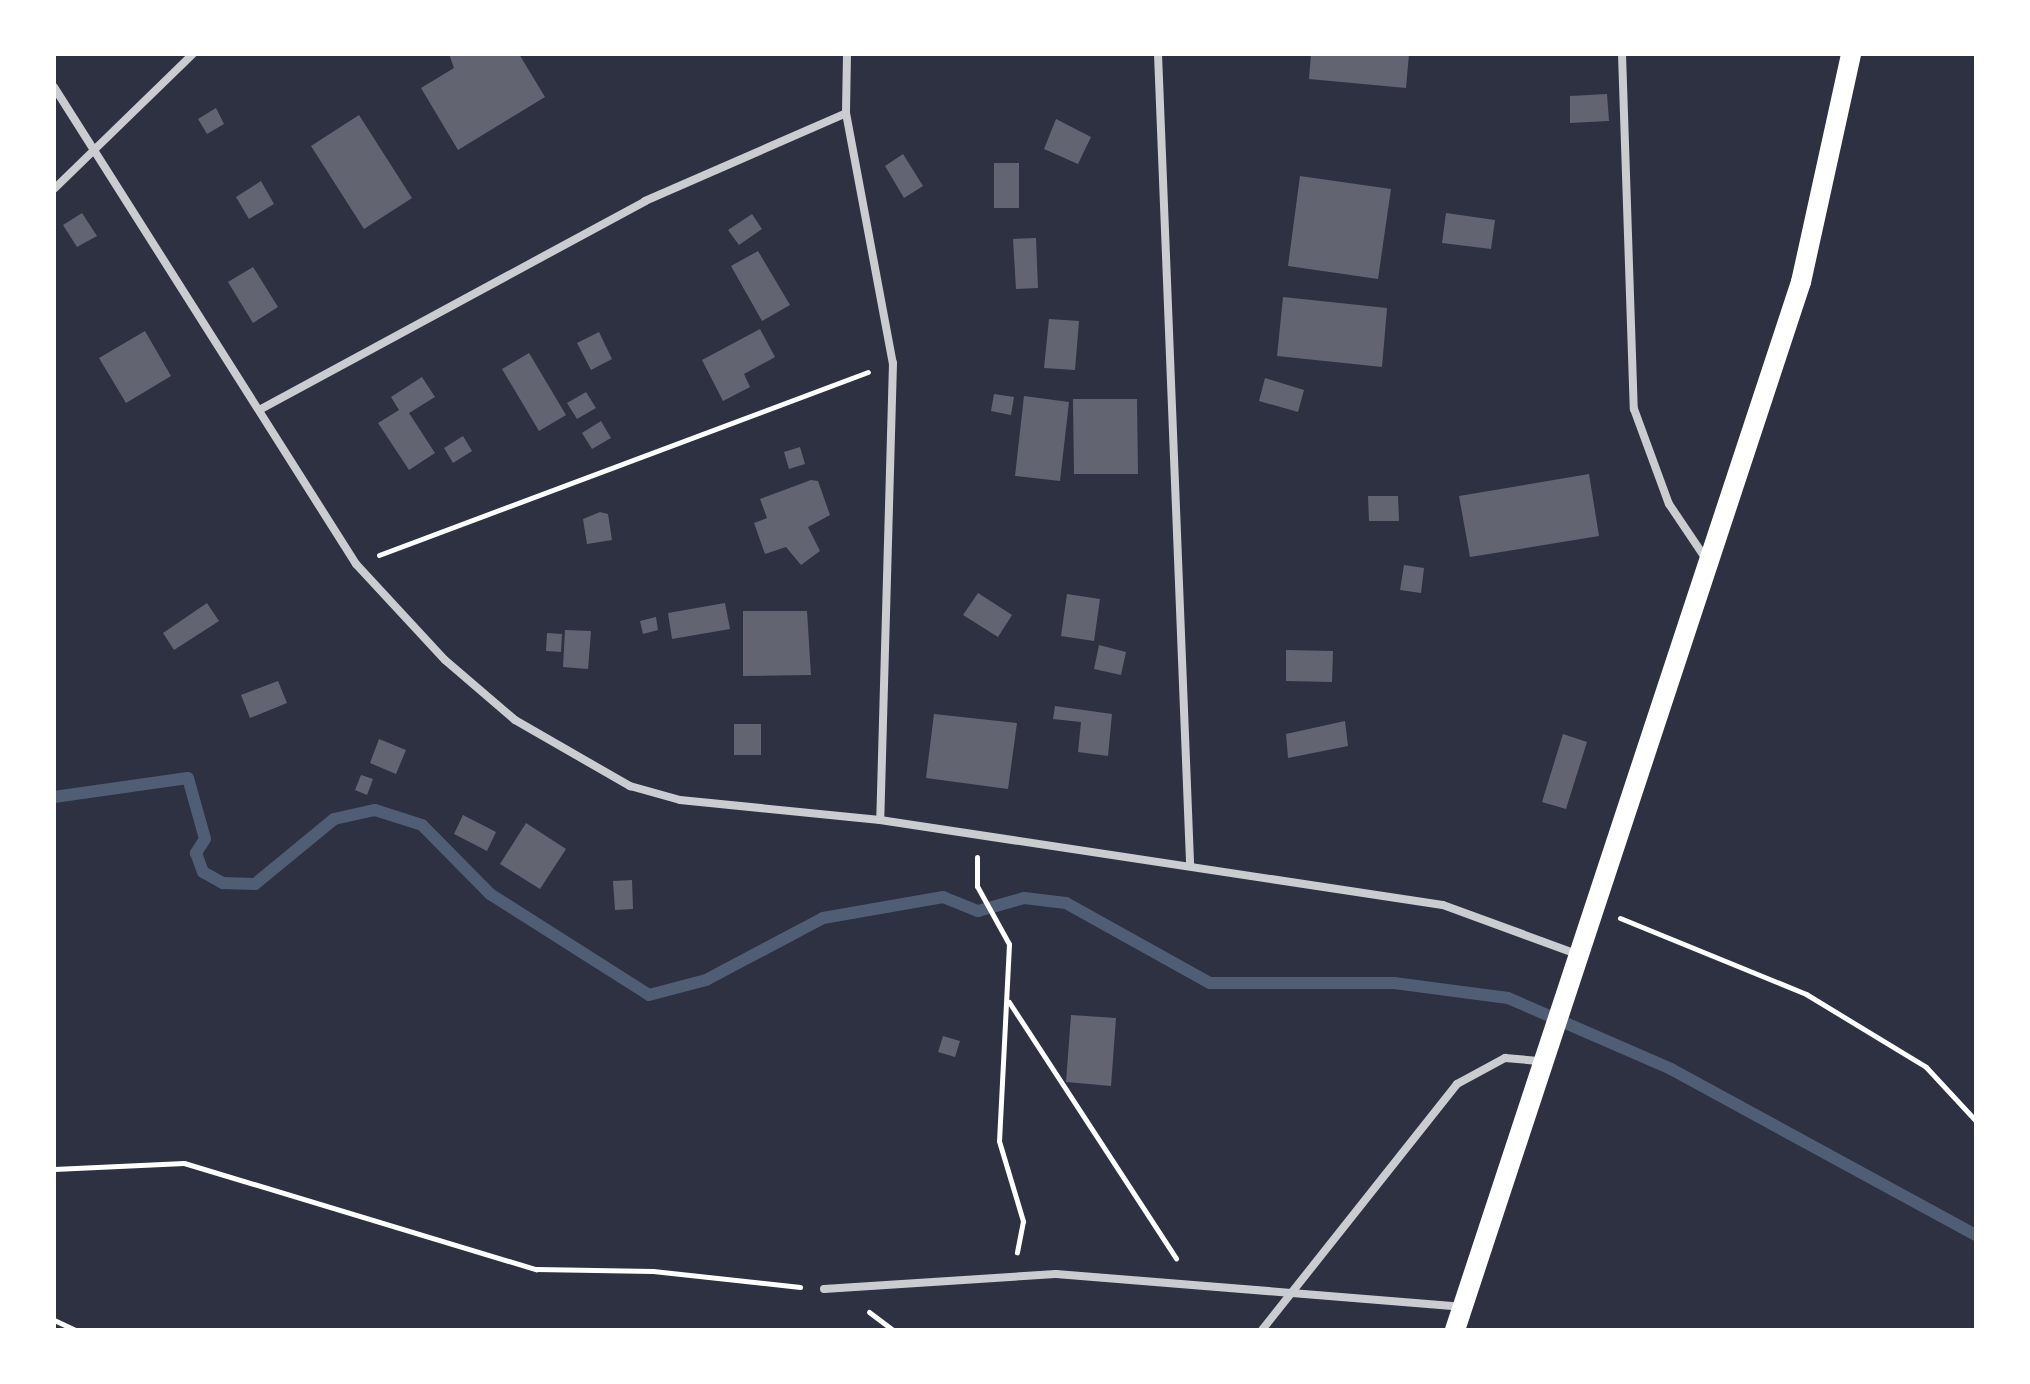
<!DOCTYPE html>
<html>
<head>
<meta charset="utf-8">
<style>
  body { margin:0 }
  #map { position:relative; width:2030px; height:1384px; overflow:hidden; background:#2d3142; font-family:"Work Sans",sans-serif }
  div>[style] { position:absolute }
  .stream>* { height:12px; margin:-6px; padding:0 6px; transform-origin:6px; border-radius:6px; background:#4f5d75 }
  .building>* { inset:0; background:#626471 }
  .path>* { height:5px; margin:-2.5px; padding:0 2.5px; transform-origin:2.5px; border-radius:2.5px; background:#fff }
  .minor>* { height:8px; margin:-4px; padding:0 4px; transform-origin:4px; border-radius:4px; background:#caccd0 }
  .primary>* { height:20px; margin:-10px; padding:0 10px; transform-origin:10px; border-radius:10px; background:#fff }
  span { translate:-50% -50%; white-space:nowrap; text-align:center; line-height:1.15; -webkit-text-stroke:6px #fff; paint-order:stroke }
  .frame { position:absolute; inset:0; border:56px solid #fff; pointer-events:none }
</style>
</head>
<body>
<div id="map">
  <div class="stream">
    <i style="left:54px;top:797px;width:135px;rotate:-8.1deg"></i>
    <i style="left:188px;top:778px;width:63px;rotate:74.4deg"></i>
    <i style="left:205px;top:839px;width:17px;rotate:123deg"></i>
    <i style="left:196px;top:853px;width:20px;rotate:70deg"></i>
    <i style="left:203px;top:872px;width:23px;rotate:29deg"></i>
    <i style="left:223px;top:883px;width:32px;rotate:2deg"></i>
    <i style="left:255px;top:884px;width:102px;rotate:-39.4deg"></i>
    <i style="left:334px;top:819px;width:42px;rotate:-12.4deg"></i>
    <i style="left:375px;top:810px;width:49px;rotate:17.7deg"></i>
    <i style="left:422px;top:825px;width:97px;rotate:45.4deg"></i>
    <i style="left:490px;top:894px;width:188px;rotate:32.4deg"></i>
    <i style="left:649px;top:995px;width:59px;rotate:-14.7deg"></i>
    <i style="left:706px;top:980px;width:132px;rotate:-27.9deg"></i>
    <i style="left:823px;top:918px;width:122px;rotate:-9.9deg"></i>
    <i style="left:943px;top:897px;width:38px;rotate:22deg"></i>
    <i style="left:978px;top:911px;width:48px;rotate:-15.8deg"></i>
    <i style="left:1024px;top:898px;width:42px;rotate:6.8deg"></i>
    <i style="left:1066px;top:903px;width:165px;rotate:29.1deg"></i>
    <i style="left:1210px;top:983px;width:184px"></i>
    <i style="left:1394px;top:983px;width:115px;rotate:7.5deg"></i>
    <i style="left:1508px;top:998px;width:178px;rotate:23.5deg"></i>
    <i style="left:1671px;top:1069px;width:347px;rotate:28.6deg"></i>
  </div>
  <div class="building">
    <i style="clip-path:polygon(449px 54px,519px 54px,545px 97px,458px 150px,421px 88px,454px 68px)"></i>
    <i style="clip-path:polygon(1311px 54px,1409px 54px,1406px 88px,1309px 79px)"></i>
    <i style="clip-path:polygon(1607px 94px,1609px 121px,1570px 123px,1570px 96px)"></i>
    <i style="clip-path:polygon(216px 108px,224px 124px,207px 134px,198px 119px)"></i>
    <i style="clip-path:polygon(359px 115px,412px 198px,364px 229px,311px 146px)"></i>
    <i style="clip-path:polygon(1056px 119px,1091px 137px,1078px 164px,1044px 149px)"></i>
    <i style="clip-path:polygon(903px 154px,923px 186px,904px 198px,885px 166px)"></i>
    <i style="clip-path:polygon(994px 163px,1019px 163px,1019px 208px,994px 208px)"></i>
    <i style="clip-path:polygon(1300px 176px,1391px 189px,1378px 279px,1288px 266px)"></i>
    <i style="clip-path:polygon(261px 181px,274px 204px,249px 219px,236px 197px)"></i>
    <i style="clip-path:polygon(82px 213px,97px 236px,77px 247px,63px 225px)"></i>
    <i style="clip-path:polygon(1446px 213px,1495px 220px,1491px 249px,1442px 243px)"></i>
    <i style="clip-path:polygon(752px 214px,762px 229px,739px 245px,728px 230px)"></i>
    <i style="clip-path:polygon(1036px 238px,1038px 288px,1016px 289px,1013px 239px)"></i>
    <i style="clip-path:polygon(758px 251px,790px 305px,762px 321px,731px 266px)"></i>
    <i style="clip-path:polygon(253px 267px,278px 307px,253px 323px,228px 282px)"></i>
    <i style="clip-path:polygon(1283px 297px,1387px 308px,1382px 367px,1277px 356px)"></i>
    <i style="clip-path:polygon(1049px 319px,1079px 321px,1075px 370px,1044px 368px)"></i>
    <i style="clip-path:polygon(760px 329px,775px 357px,744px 374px,750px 387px,723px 401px,702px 360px)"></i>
    <i style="clip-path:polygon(145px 331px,171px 376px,126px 403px,99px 358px)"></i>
    <i style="clip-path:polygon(599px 332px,612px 359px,591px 370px,577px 343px)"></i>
    <i style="clip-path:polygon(529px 353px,566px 415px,539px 431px,502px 369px)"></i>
    <i style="clip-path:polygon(422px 377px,435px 397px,409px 413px,435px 453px,409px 470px,378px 423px,399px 410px,391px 397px)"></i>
    <i style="clip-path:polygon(1265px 378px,1304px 390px,1298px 412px,1259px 401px)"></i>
    <i style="clip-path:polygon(586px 392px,596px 408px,577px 419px,567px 403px)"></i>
    <i style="clip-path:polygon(994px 394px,1014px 397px,1011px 415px,991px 411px)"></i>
    <i style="clip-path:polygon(1024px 396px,1069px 402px,1060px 481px,1015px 476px)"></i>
    <i style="clip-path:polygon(1073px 399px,1137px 399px,1138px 474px,1074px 474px)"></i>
    <i style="clip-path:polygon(601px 421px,611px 438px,592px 449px,582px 433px)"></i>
    <i style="clip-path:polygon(463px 436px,472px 451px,453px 463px,444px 448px)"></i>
    <i style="clip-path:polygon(800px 447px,805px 464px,789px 469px,784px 452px)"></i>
    <i style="clip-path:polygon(1589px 474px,1599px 536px,1470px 557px,1459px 496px)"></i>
    <i style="clip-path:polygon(811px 480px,818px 481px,830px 515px,808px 527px,820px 551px,801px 565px,786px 547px,765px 554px,754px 523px,767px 518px,760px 499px)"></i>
    <i style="clip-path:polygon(1368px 496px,1398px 496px,1399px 521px,1369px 521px)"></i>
    <i style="clip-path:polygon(600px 512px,608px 514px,612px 540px,587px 544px,583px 519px)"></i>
    <i style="clip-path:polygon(1404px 565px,1424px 568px,1421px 593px,1400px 590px)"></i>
    <i style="clip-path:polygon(978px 593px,1012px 615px,998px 637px,963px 615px)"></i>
    <i style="clip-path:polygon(1067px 594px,1100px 599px,1094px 641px,1061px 636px)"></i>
    <i style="clip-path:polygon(207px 603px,219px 621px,174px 650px,163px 633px)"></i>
    <i style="clip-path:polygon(725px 603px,730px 629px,672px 639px,668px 613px)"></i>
    <i style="clip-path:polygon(743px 611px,807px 611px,811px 675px,743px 676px)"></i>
    <i style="clip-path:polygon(656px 617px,658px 630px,643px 634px,640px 621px)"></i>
    <i style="clip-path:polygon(565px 630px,591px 631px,588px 669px,563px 667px)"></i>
    <i style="clip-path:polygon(547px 633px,562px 634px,561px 652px,546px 651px)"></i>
    <i style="clip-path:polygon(1099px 645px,1126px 652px,1121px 675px,1094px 669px)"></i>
    <i style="clip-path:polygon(1286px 650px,1333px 651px,1332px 682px,1286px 681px)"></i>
    <i style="clip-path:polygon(278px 681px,287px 703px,250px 718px,241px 695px)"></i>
    <i style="clip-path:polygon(1055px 706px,1112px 714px,1108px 756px,1078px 752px,1081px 722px,1053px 719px)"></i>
    <i style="clip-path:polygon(934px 714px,1017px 723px,1008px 789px,926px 778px)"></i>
    <i style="clip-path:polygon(1345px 721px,1348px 746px,1288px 758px,1286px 734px)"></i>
    <i style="clip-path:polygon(734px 724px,761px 724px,761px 755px,734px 755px)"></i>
    <i style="clip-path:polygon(1563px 734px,1587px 742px,1566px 809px,1542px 802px)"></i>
    <i style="clip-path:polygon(379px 739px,406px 750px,396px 774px,370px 763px)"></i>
    <i style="clip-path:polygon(361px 775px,373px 779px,367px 795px,355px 790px)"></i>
    <i style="clip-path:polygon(463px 815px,496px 832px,487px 851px,454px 834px)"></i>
    <i style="clip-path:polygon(526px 823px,566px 849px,540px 889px,500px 864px)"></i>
    <i style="clip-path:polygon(632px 880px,633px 909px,615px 910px,613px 881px)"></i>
    <i style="clip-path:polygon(1071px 1015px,1116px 1018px,1111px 1086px,1066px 1082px)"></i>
    <i style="clip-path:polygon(943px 1036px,960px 1041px,955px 1057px,938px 1052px)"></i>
  </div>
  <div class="path">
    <i style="left:379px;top:555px;width:522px;rotate:-20.52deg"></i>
    <i style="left:977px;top:857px;width:29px;rotate:90deg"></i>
    <i style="left:977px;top:886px;width:66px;rotate:61.1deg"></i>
    <i style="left:1009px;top:944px;width:197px;rotate:92.9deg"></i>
    <i style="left:999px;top:1141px;width:84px;rotate:73.3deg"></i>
    <i style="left:1023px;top:1221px;width:32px;rotate:101deg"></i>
    <i style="left:1620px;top:918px;width:201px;rotate:22.2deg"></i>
    <i style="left:1806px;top:994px;width:140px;rotate:31.3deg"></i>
    <i style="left:1926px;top:1067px;width:74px;rotate:47.2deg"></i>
    <i style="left:1009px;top:1002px;width:306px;rotate:56.9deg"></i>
    <i style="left:54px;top:1169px;width:130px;rotate:-2.6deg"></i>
    <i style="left:184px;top:1163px;width:368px;rotate:16.8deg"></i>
    <i style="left:536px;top:1269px;width:117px;rotate:1deg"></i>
    <i style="left:653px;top:1271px;width:148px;rotate:6.2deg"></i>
    <i style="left:869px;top:1312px;width:30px;rotate:37deg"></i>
    <i style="left:54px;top:1320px;width:23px;rotate:25deg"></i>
  </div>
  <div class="minor">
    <i style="left:847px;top:54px;width:59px;rotate:91deg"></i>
    <i style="left:846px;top:113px;width:254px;rotate:79.4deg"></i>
    <i style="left:893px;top:363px;width:457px;rotate:91.6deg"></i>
    <i style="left:1158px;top:54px;width:810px;rotate:87.73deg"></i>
    <i style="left:1622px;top:54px;width:355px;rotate:88.1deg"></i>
    <i style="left:1634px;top:409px;width:101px;rotate:69.8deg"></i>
    <i style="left:1669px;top:504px;width:66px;rotate:56.1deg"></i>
    <i style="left:54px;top:87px;width:565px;rotate:57.66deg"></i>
    <i style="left:356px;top:564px;width:131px;rotate:47.2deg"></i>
    <i style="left:445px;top:660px;width:92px;rotate:40.6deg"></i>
    <i style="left:515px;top:720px;width:133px;rotate:29.9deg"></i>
    <i style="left:630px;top:786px;width:52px;rotate:15.6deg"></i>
    <i style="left:680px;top:800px;width:201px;rotate:5.7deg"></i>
    <i style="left:880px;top:820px;width:569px;rotate:8.59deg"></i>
    <i style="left:1443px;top:905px;width:143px;rotate:20.1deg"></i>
    <i style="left:54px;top:189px;width:194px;rotate:-44.2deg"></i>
    <i style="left:261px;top:409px;width:437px;rotate:-28.4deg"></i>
    <i style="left:645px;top:201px;width:219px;rotate:-23.6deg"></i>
    <i style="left:824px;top:1289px;width:232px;rotate:-3.7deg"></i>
    <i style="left:1056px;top:1274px;width:407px;rotate:4.6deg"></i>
    <i style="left:1262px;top:1330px;width:314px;rotate:-51.6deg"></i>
    <i style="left:1457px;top:1084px;width:55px;rotate:-28.4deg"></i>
    <i style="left:1505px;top:1058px;width:34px;rotate:5deg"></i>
  </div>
  <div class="primary">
    <i style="left:1455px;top:1330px;width:1104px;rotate:-71.73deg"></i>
    <i style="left:1801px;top:282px;width:233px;rotate:-77.6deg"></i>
  </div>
  <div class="frame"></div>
</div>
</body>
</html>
